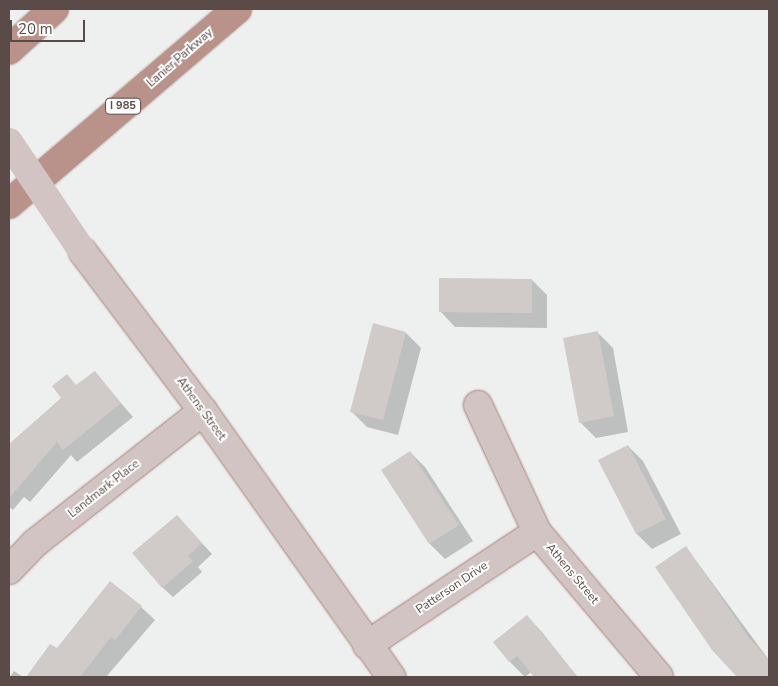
<!DOCTYPE html>
<html>
<head>
<meta charset="utf-8">
<style>
  body { margin:0 }
  #map { position:relative; width:778px; height:686px; overflow:hidden; background:#eef0f0; font-family:"Nunito Sans",sans-serif }
  div>[style] { position:absolute }
  .shadow>* { inset:0; background:#0003 }
  .building>* { inset:0; background:#d0cbc9 }
  .roads { filter:drop-shadow(0 0 1px #a47e75) drop-shadow(0 0 1px #a47e75) }
  .minor>* { height:28px; margin:-14px; padding:0 14px; transform-origin:14px; border-radius:14px; background:#d2c4c2 }
  .motorway>* { height:28px; margin:-14px; padding:0 14px; transform-origin:14px; border-radius:14px; background:#b99389 }
  .minor-bridge>* { height:28px; margin:-14px; padding:0 14px; transform-origin:14px; border-radius:14px; background:#d2c4c2 }
  span { translate:-50% -50%; white-space:nowrap; text-align:center; line-height:1.15; -webkit-text-stroke:4px #fff; paint-order:stroke }
  .shield-label span { padding:1px 4px; background:#fff; border:1px solid; border-radius:4px; -webkit-text-stroke-width:0 }
  .shield-label { font-size:11px; color:#5a4a48; font-weight:700 }
  .street-label { font-size:12px; color:#5a4a48 }
  .frame { position:absolute; inset:0; border:10px solid #5a4a48; pointer-events:none }
  .scale { position:absolute; left:10px; top:20px; width:75px; height:22px; box-sizing:border-box; border:2px solid #5a4a48; border-top:0; padding-left:6px; font-size:15px; line-height:18px; white-space:nowrap; color:#5a4a48; -webkit-text-stroke:4px #fff; paint-order:stroke }
</style>
</head>
<body>
<div id="map">
  <div class="shadow">
    <i style="clip-path:polygon(532px 280px,547px 295px,547px 328px,455px 327px,440px 311px)"></i>
    <i style="clip-path:polygon(406px 333px,421px 348px,398px 435px,367px 427px,351px 411px)"></i>
    <i style="clip-path:polygon(598px 333px,613px 348px,628px 432px,596px 438px,580px 422px)"></i>
    <i style="clip-path:polygon(94px 372px,133px 417px,77px 462px,71px 455px,30px 502px,24px 497px,13px 510px,9px 507px,9px 446px,62px 398px,67px 376px,77px 386px)"></i>
    <i style="clip-path:polygon(628px 446px,643px 461px,681px 534px,652px 549px,637px 534px,599px 461px)"></i>
    <i style="clip-path:polygon(410px 452px,425px 467px,473px 541px,445px 559px,430px 544px,382px 470px)"></i>
    <i style="clip-path:polygon(187px 527px,212px 554px,198px 567px,202px 572px,173px 597px,162px 587px)"></i>
    <i style="clip-path:polygon(686px 547px,769px 660px,769px 677px,739px 677px,713px 650px)"></i>
    <i style="clip-path:polygon(141px 607px,155px 620px,106px 677px,28px 677px,51px 645px,57px 650px)"></i>
    <i style="clip-path:polygon(527px 616px,542px 632px,577px 677px,535px 677px,531px 672px,525px 677px,510px 662px,494px 643px)"></i>
    <i style="clip-path:polygon(14px 671px,23px 677px,10px 677px)"></i>
  </div>
  <div class="building">
    <i style="clip-path:polygon(439px 278px,532px 279px,532px 313px,439px 312px)"></i>
    <i style="clip-path:polygon(373px 323px,406px 332px,383px 420px,350px 412px)"></i>
    <i style="clip-path:polygon(598px 331px,614px 416px,579px 423px,563px 338px)"></i>
    <i style="clip-path:polygon(95px 371px,121px 403px,63px 450px,57px 442px,9px 498px,9px 444px,61px 398px,52px 386px,67px 374px,76px 385px)"></i>
    <i style="clip-path:polygon(628px 445px,666px 519px,636px 534px,598px 460px)"></i>
    <i style="clip-path:polygon(410px 451px,459px 525px,429px 544px,381px 470px)"></i>
    <i style="clip-path:polygon(177px 515px,202px 543px,188px 556px,193px 561px,162px 588px,132px 553px)"></i>
    <i style="clip-path:polygon(686px 546px,749px 638px,769px 660px,769px 677px,737px 677px,712px 650px,655px 567px)"></i>
    <i style="clip-path:polygon(110px 581px,142px 606px,115px 640px,111px 637px,80px 677px,26px 677px,50px 644px,57px 648px)"></i>
    <i style="clip-path:polygon(527px 615px,578px 677px,534px 677px,517px 656px,509px 662px,493px 642px)"></i>
  </div>
  <div class="roads">
    <div class="minor">
      <i style="left:83px;top:252px;width:199px;rotate:53deg"></i>
      <i style="left:203px;top:411px;width:326px;rotate:54.7deg"></i>
      <i style="left:478px;top:405px;width:140px;rotate:65.1deg"></i>
      <i style="left:537px;top:532px;width:189px;rotate:49.9deg"></i>
      <i style="left:9px;top:570px;width:37px;rotate:-46deg"></i>
      <i style="left:35px;top:543px;width:214px;rotate:-38.2deg"></i>
      <i style="left:367px;top:645px;width:204px;rotate:-33.6deg"></i>
    </div>
    <div class="motorway">
      <i style="left:9px;top:50px;width:61px;rotate:-42.3deg"></i>
      <i style="left:9px;top:204px;width:300px;rotate:-40.5deg"></i>
    </div>
  </div>
  <div class="minor-bridge">
    <i style="left:9px;top:142px;width:133px;rotate:56.1deg"></i>
  </div>
  <div class="shield-label">
    <span style="left:123px;top:106px">I 985</span>
  </div>
  <div class="street-label">
    <span style="left:180px;top:58px;rotate:-41deg">Lanier Parkway</span>
    <span style="left:201px;top:409px;rotate:54deg">Athens Street</span>
    <span style="left:104px;top:489px;rotate:-38deg">Landmark Place</span>
    <span style="left:572px;top:574px;rotate:50deg">Athens Street</span>
    <span style="left:452px;top:588px;rotate:-34deg">Patterson Drive</span>
  </div>
  <div class="frame"></div>
  <div class="scale">20 m</div>
</div>
</body>
</html>
